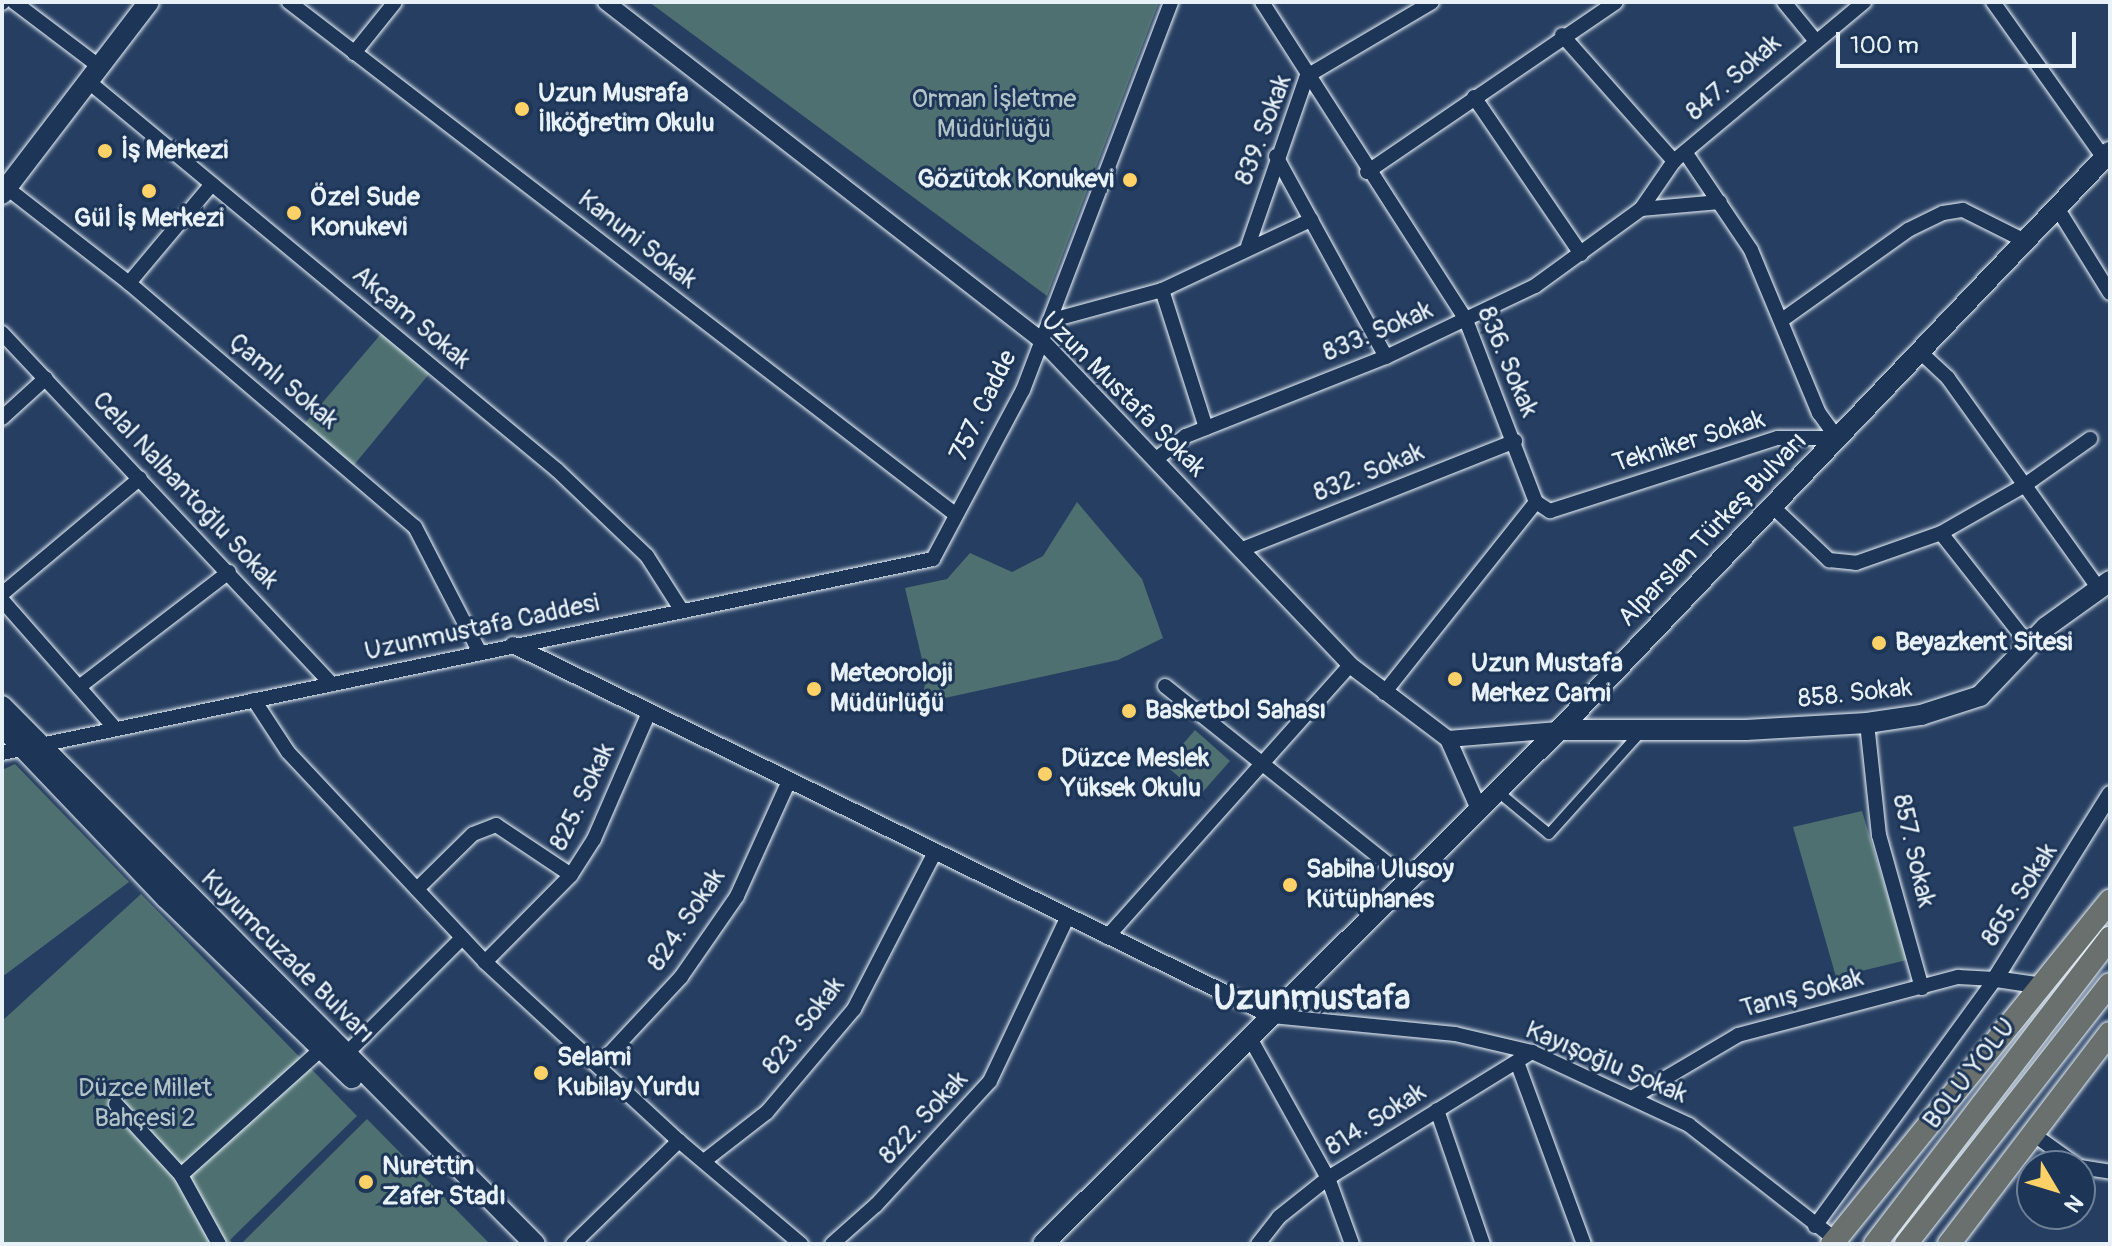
<!DOCTYPE html>
<html>
<head>
<meta charset="utf-8">
<style>
  body { margin:0 }
  #map { position:relative; width:2112px; height:1246px; overflow:hidden; background:#263e61; font-family:Pangolin,sans-serif }
  div>[style] { position:absolute }
  .green>* { inset:0; background:#4e7070 }
  .roads { filter:drop-shadow(0 0 2px #e8f1f8) drop-shadow(0 0 2px #e8f1f8) }
  .pedestrian>* { height:10px; margin:-5px; padding:0 5px; transform-origin:5px; border-radius:5px; background:#1d3557 }
  .minor>* { height:14px; margin:-7px; padding:0 7px; transform-origin:7px; border-radius:7px; background:#1d3557 }
  .tertiary>* { height:16px; margin:-8px; padding:0 8px; transform-origin:8px; border-radius:8px; background:#1d3557 }
  .secondary>* { height:20px; margin:-10px; padding:0 10px; transform-origin:10px; border-radius:10px; background:#1d3557 }
  .trunk>* { height:22px; margin:-11px; padding:0 11px; transform-origin:11px; border-radius:11px; background:#6a706d }
  .dots>* { width:22px; height:22px; translate:-50% -50%; box-sizing:border-box; border:4px solid #1d3557; border-radius:50% }
  span { translate:-50% -50%; white-space:nowrap; text-align:center; line-height:1.15; -webkit-text-stroke:6px #1d3557; paint-order:stroke }
  .street-label { font-size:26px; color:#e8f1f8 }
  .poi-label { font-size:26px; color:#e8f1f8; font-weight:700 }
  .left { translate:0 -50%; text-align:left }
  .right { translate:-100% -50%; text-align:right }
  .park-label { font-size:26px; color:#b2c4c8 }
  .district-label { font-size:34px; color:#e8f1f8; font-weight:700 }
  .frame { position:absolute; inset:0; border:4px solid #e8f1f8; pointer-events:none }
  .north { position:absolute; left:2016px; top:1150px; width:80px; height:80px; box-sizing:border-box; background:#1d3557; border:2px solid #6e8097; border-radius:50%; rotate:128deg; font-size:22px; font-weight:700; line-height:32px; text-align:center; color:#e8f1f8 }
  .north::after { content:''; display:block; margin:auto; width:28px; height:36px; background:#ffd166; clip-path:polygon(50% 0,100% 100%,50% 72%,0 100%) }
  .scale { position:absolute; left:1836px; top:32px; width:240px; height:36px; box-sizing:border-box; border:4px solid #e8f1f8; border-top:0; padding-left:10px; font-size:24px; line-height:28px; white-space:nowrap; color:#e8f1f8; -webkit-text-stroke:6px #1d3557; paint-order:stroke }
</style>
</head>
<body>
<div id="map">
  <div class="green">
    <i style="clip-path:polygon(649px 2px,1159px 2px,1047px 296px)"></i>
    <i style="clip-path:polygon(386px 328px,434px 368px,349px 471px,300px 429px)"></i>
    <i style="clip-path:polygon(1077px 502px,1142px 579px,1163px 638px,1118px 660px,922px 703px,926px 676px,905px 588px,947px 579px,970px 553px,1012px 572px,1043px 556px)"></i>
    <i style="clip-path:polygon(1195px 730px,1230px 761px,1200px 795px,1165px 765px)"></i>
    <i style="clip-path:polygon(15px 764px,129px 882px,2px 977px,2px 770px)"></i>
    <i style="clip-path:polygon(1862px 811px,1907px 960px,1836px 977px,1793px 827px)"></i>
    <i style="clip-path:polygon(141px 894px,357px 1116px,230px 1240px,233px 1244px,2px 1244px,2px 1021px)"></i>
    <i style="clip-path:polygon(367px 1119px,490px 1244px,241px 1244px)"></i>
  </div>
  <div class="roads">
    <div class="pedestrian">
      <i style="left:1497px;top:791px;width:67px;rotate:39.6deg"></i>
      <i style="left:1549px;top:834px;width:137px;rotate:-48deg"></i>
    </div>
    <div class="minor">
      <i style="left:14px;top:2px;width:108px;rotate:37.1deg"></i>
      <i style="left:289px;top:2px;width:841px;rotate:37.56deg"></i>
      <i style="left:1262px;top:2px;width:378px;rotate:57.3deg"></i>
      <i style="left:1466px;top:320px;width:195px;rotate:69deg"></i>
      <i style="left:1536px;top:502px;width:244px;rotate:128.5deg"></i>
      <i style="left:1784px;top:2px;width:49px;rotate:50.8deg"></i>
      <i style="left:1993px;top:2px;width:191px;rotate:54.6deg"></i>
      <i style="left:2px;top:3px;width:1px;rotate:-45deg"></i>
      <i style="left:1562px;top:35px;width:169px;rotate:48.4deg"></i>
      <i style="left:354px;top:53px;width:65px;rotate:-51.2deg"></i>
      <i style="left:89px;top:82px;width:608px;rotate:39.66deg"></i>
      <i style="left:557px;top:470px;width:124px;rotate:43.7deg"></i>
      <i style="left:647px;top:556px;width:65px;rotate:57.5deg"></i>
      <i style="left:1474px;top:97px;width:190px;rotate:55.7deg"></i>
      <i style="left:1685px;top:152px;width:118px;rotate:56deg"></i>
      <i style="left:1751px;top:250px;width:177px;rotate:67.4deg"></i>
      <i style="left:1819px;top:413px;width:31px;rotate:54deg"></i>
      <i style="left:1276px;top:156px;width:229px;rotate:61.3deg"></i>
      <i style="left:1367px;top:172px;width:301px;rotate:-34.3deg"></i>
      <i style="left:7px;top:188px;width:155px;rotate:37.9deg"></i>
      <i style="left:129px;top:283px;width:376px;rotate:40.5deg"></i>
      <i style="left:415px;top:527px;width:142px;rotate:62.7deg"></i>
      <i style="left:2056px;top:206px;width:102px;rotate:58.2deg"></i>
      <i style="left:1641px;top:209px;width:79px;rotate:-5.1deg"></i>
      <i style="left:1248px;top:246px;width:180px;rotate:-70.9deg"></i>
      <i style="left:1307px;top:76px;width:145px;rotate:-30.6deg"></i>
      <i style="left:129px;top:283px;width:129px;rotate:-50deg"></i>
      <i style="left:1162px;top:290px;width:145px;rotate:72.3deg"></i>
      <i style="left:1782px;top:320px;width:155px;rotate:-35.5deg"></i>
      <i style="left:1908px;top:230px;width:39px;rotate:-26deg"></i>
      <i style="left:1943px;top:213px;width:20px;rotate:-9deg"></i>
      <i style="left:1963px;top:210px;width:67px;rotate:26.6deg"></i>
      <i style="left:1049px;top:321px;width:117px;rotate:-15.3deg"></i>
      <i style="left:1162px;top:290px;width:165px;rotate:-25.2deg"></i>
      <i style="left:2px;top:333px;width:482px;rotate:46.8deg"></i>
      <i style="left:1918px;top:350px;width:41px;rotate:43deg"></i>
      <i style="left:1948px;top:378px;width:259px;rotate:54.4deg"></i>
      <i style="left:2px;top:418px;width:59px;rotate:-42.3deg"></i>
      <i style="left:1155px;top:460px;width:39px;rotate:-38deg"></i>
      <i style="left:1186px;top:436px;width:215px;rotate:-21.6deg"></i>
      <i style="left:1386px;top:357px;width:165px;rotate:-25.5deg"></i>
      <i style="left:1535px;top:286px;width:131px;rotate:-36deg"></i>
      <i style="left:1641px;top:209px;width:58px;rotate:-55.5deg"></i>
      <i style="left:1674px;top:161px;width:248px;rotate:-39.9deg"></i>
      <i style="left:1536px;top:502px;width:17px;rotate:33deg"></i>
      <i style="left:1550px;top:511px;width:239px;rotate:-17.8deg"></i>
      <i style="left:1778px;top:438px;width:59px"></i>
      <i style="left:1772px;top:506px;width:79px;rotate:43.5deg"></i>
      <i style="left:1829px;top:560px;width:27px;rotate:6deg"></i>
      <i style="left:1856px;top:563px;width:90px;rotate:-19.4deg"></i>
      <i style="left:1240px;top:550px;width:296px;rotate:-21.6deg"></i>
      <i style="left:2px;top:594px;width:180px;rotate:-40deg"></i>
      <i style="left:2px;top:600px;width:169px;rotate:48.6deg"></i>
      <i style="left:2029px;top:645px;width:142px;rotate:-128.2deg"></i>
      <i style="left:1941px;top:533px;width:97px;rotate:-29.7deg"></i>
      <i style="left:2025px;top:485px;width:80px;rotate:-35.3deg"></i>
      <i style="left:1165px;top:686px;width:311px;rotate:38.6deg"></i>
      <i style="left:79px;top:687px;width:189px;rotate:-37.5deg"></i>
      <i style="left:254px;top:700px;width:62px;rotate:56.8deg"></i>
      <i style="left:288px;top:752px;width:288px;rotate:46.8deg"></i>
      <i style="left:485px;top:962px;width:264px;rotate:42.7deg"></i>
      <i style="left:679px;top:1141px;width:160px;rotate:40.2deg"></i>
      <i style="left:1867px;top:723px;width:113px;rotate:83.9deg"></i>
      <i style="left:1879px;top:835px;width:159px;rotate:74.3deg"></i>
      <i style="left:2px;top:753px;width:951px;rotate:-11.77deg"></i>
      <i style="left:933px;top:559px;width:191px;rotate:-62deg"></i>
      <i style="left:1023px;top:390px;width:415px;rotate:-69.1deg"></i>
      <i style="left:417px;top:889px;width:78px;rotate:-44.5deg"></i>
      <i style="left:473px;top:834px;width:25px;rotate:-21deg"></i>
      <i style="left:496px;top:825px;width:90px;rotate:33.7deg"></i>
      <i style="left:1107px;top:937px;width:365px;rotate:-48.2deg"></i>
      <i style="left:485px;top:962px;width:122px;rotate:-45.3deg"></i>
      <i style="left:571px;top:875px;width:43px;rotate:-57.4deg"></i>
      <i style="left:594px;top:839px;width:135px;rotate:-66.5deg"></i>
      <i style="left:1272px;top:1016px;width:184px;rotate:5.6deg"></i>
      <i style="left:1455px;top:1034px;width:79px;rotate:13.2deg"></i>
      <i style="left:1532px;top:1052px;width:173px;rotate:24.9deg"></i>
      <i style="left:1689px;top:1125px;width:187px;rotate:38deg"></i>
      <i style="left:1250px;top:1038px;width:160px;rotate:60.9deg"></i>
      <i style="left:1328px;top:1178px;width:70px;rotate:70deg"></i>
      <i style="left:346px;top:1054px;width:164px;rotate:-45deg"></i>
      <i style="left:1517px;top:1062px;width:194px;rotate:69.8deg"></i>
      <i style="left:599px;top:1065px;width:120px;rotate:-47deg"></i>
      <i style="left:681px;top:977px;width:98px;rotate:-55.3deg"></i>
      <i style="left:737px;top:896px;width:124px;rotate:-65.7deg"></i>
      <i style="left:1635px;top:1096px;width:120px;rotate:-30.6deg"></i>
      <i style="left:1738px;top:1035px;width:228px;rotate:-14.8deg"></i>
      <i style="left:1958px;top:977px;width:37px;rotate:3deg"></i>
      <i style="left:116px;top:1104px;width:96px;rotate:47.5deg"></i>
      <i style="left:1437px;top:1110px;width:142px;rotate:71.1deg"></i>
      <i style="left:2033px;top:1134px;width:55px;rotate:35.4deg"></i>
      <i style="left:704px;top:1161px;width:80px;rotate:-37.9deg"></i>
      <i style="left:767px;top:1112px;width:135px;rotate:-49.8deg"></i>
      <i style="left:854px;top:1009px;width:174px;rotate:-62.7deg"></i>
      <i style="left:2080px;top:1167px;width:30px;rotate:9deg"></i>
      <i style="left:1815px;top:1226px;width:306px;rotate:-53.9deg"></i>
      <i style="left:219px;top:1244px;width:79px;rotate:-118.8deg"></i>
      <i style="left:181px;top:1175px;width:195px;rotate:-41.9deg"></i>
      <i style="left:573px;top:1244px;width:148px;rotate:-44.2deg"></i>
      <i style="left:832px;top:1244px;width:59px;rotate:-41.6deg"></i>
      <i style="left:876px;top:1205px;width:168px;rotate:-47.4deg"></i>
      <i style="left:990px;top:1081px;width:180px;rotate:-64.7deg"></i>
      <i style="left:1258px;top:1244px;width:34px;rotate:-52deg"></i>
      <i style="left:1279px;top:1217px;width:63px;rotate:-38.5deg"></i>
      <i style="left:1328px;top:1178px;width:240px;rotate:-31.7deg"></i>
    </div>
    <div class="tertiary">
      <i style="left:606px;top:2px;width:551px;rotate:37.85deg"></i>
      <i style="left:1041px;top:340px;width:448px;rotate:46.4deg"></i>
      <i style="left:1350px;top:665px;width:123px;rotate:37.1deg"></i>
      <i style="left:1448px;top:739px;width:77px;rotate:66.1deg"></i>
      <i style="left:513px;top:645px;width:845px;rotate:26.05deg"></i>
      <i style="left:1448px;top:739px;width:111px;rotate:-4.6deg"></i>
      <i style="left:2043px;top:986px;width:49px;rotate:-171.7deg"></i>
      <i style="left:1995px;top:979px;width:218px;rotate:-58.1deg"></i>
    </div>
    <div class="secondary">
      <i style="left:2px;top:194px;width:242px;rotate:-52.6deg"></i>
      <i style="left:2px;top:706px;width:757px;rotate:45.27deg"></i>
      <i style="left:2px;top:726px;width:238px;rotate:46.4deg"></i>
      <i style="left:166px;top:898px;width:259px;rotate:44.1deg"></i>
      <i style="left:1559px;top:730px;width:187px"></i>
      <i style="left:1746px;top:730px;width:121px;rotate:-3.3deg"></i>
      <i style="left:1867px;top:723px;width:55px;rotate:-8.4deg"></i>
      <i style="left:1921px;top:715px;width:62px;rotate:-17.9deg"></i>
      <i style="left:1980px;top:696px;width:95px;rotate:-46.3deg"></i>
      <i style="left:2046px;top:627px;width:79px;rotate:-35.7deg"></i>
      <i style="left:1043px;top:1244px;width:728px;rotate:-44.89deg"></i>
      <i style="left:1559px;top:730px;width:799px;rotate:-46.37deg"></i>
    </div>
    <div class="trunk">
      <i style="left:1832px;top:1244px;width:442px;rotate:-51deg"></i>
      <i style="left:1875px;top:1244px;width:386px;rotate:-52.5deg"></i>
      <i style="left:1906px;top:1244px;width:330px;rotate:-51.9deg"></i>
      <i style="left:1949px;top:1244px;width:265px;rotate:-52.7deg"></i>
    </div>
  </div>
  <div class="dots">
    <i style="left:522px;top:109px;background:#ffd166"></i>
    <i style="left:105px;top:151px;background:#ffd166"></i>
    <i style="left:1130px;top:180px;background:#ffd166"></i>
    <i style="left:149px;top:191px;background:#ffd166"></i>
    <i style="left:294px;top:213px;background:#ffd166"></i>
    <i style="left:1879px;top:643px;background:#ffd166"></i>
    <i style="left:1455px;top:679px;background:#ffd166"></i>
    <i style="left:814px;top:689px;background:#ffd166"></i>
    <i style="left:1129px;top:711px;background:#ffd166"></i>
    <i style="left:1045px;top:774px;background:#ffd166"></i>
    <i style="left:1290px;top:885px;background:#ffd166"></i>
    <i style="left:541px;top:1073px;background:#ffd166"></i>
    <i style="left:366px;top:1182px;background:#ffd166"></i>
  </div>
  <div class="street-label">
    <span style="left:1734px;top:78px;rotate:-41deg">847. Sokak</span>
    <span style="left:1264px;top:130px;rotate:-69deg">839. Sokak</span>
    <span style="left:637px;top:240px;rotate:38deg">Kanuni Sokak</span>
    <span style="left:411px;top:318px;rotate:40deg">Akçam Sokak</span>
    <span style="left:1378px;top:332px;rotate:-23deg">833. Sokak</span>
    <span style="left:1507px;top:362px;rotate:67deg">836. Sokak</span>
    <span style="left:283px;top:382px;rotate:40deg">Çamlı Sokak</span>
    <span style="left:1123px;top:395px;rotate:45deg">Uzun Mustafa Sokak</span>
    <span style="left:984px;top:406px;rotate:-64deg">757. Cadde</span>
    <span style="left:1689px;top:442px;rotate:-17deg">Tekniker Sokak</span>
    <span style="left:1369px;top:473px;rotate:-22deg">832. Sokak</span>
    <span style="left:185px;top:491px;rotate:47deg">Celal Nalbantoğlu Sokak</span>
    <span style="left:1713px;top:530px;rotate:-46deg">Alparslan Türkeş Bulvarı</span>
    <span style="left:482px;top:628px;rotate:-12deg">Uzunmustafa Caddesi</span>
    <span style="left:1855px;top:694px;rotate:-6deg">858. Sokak</span>
    <span style="left:583px;top:797px;rotate:-64deg">825. Sokak</span>
    <span style="left:1913px;top:851px;rotate:77deg">857. Sokak</span>
    <span style="left:2020px;top:895px;rotate:-57deg">865. Sokak</span>
    <span style="left:687px;top:920px;rotate:-56deg">824. Sokak</span>
    <span style="left:287px;top:957px;rotate:45deg">Kuyumcuzade Bulvarı</span>
    <span style="left:1802px;top:994px;rotate:-15deg">Tanış Sokak</span>
    <span style="left:804px;top:1026px;rotate:-52deg">823. Sokak</span>
    <span style="left:1606px;top:1063px;rotate:23deg">Kayışoğlu Sokak</span>
    <span style="left:1970px;top:1074px;rotate:-52deg">BOLU YOLU</span>
    <span style="left:924px;top:1118px;rotate:-47deg">822. Sokak</span>
    <span style="left:1376px;top:1120px;rotate:-32deg">814. Sokak</span>
  </div>
  <div class="poi-label">
    <span class="left" style="left:538px;top:109px">Uzun Musrafa<br>İlköğretim Okulu</span>
    <span class="left" style="left:121px;top:151px">İş Merkezi</span>
    <span class="right" style="left:1114px;top:180px">Gözütok Konukevi</span>
    <span class="left" style="left:310px;top:213px">Özel Sude<br>Konukevi</span>
    <span style="left:149px;top:219px">Gül İş Merkezi</span>
    <span class="left" style="left:1895px;top:643px">Beyazkent Sitesi</span>
    <span class="left" style="left:1471px;top:679px">Uzun Mustafa<br>Merkez Cami</span>
    <span class="left" style="left:830px;top:689px">Meteoroloji<br>Müdürlüğü</span>
    <span class="left" style="left:1145px;top:711px">Basketbol Sahası</span>
    <span class="left" style="left:1061px;top:774px">Düzce Meslek<br>Yüksek Okulu</span>
    <span class="left" style="left:1306px;top:885px">Sabiha Ulusoy<br>Kütüphanes</span>
    <span class="left" style="left:557px;top:1073px">Selami<br>Kubilay Yurdu</span>
    <span class="left" style="left:382px;top:1182px">Nurettin<br>Zafer Stadı</span>
  </div>
  <div class="park-label">
    <span style="left:994px;top:115px">Orman İşletme<br>Müdürlüğü</span>
    <span style="left:145px;top:1104px">Düzce Millet<br>Bahçesi 2</span>
  </div>
  <div class="district-label">
    <span style="left:1312px;top:999px">Uzunmustafa</span>
  </div>
  <div class="frame"></div>
  <div class="north">N</div>
  <div class="scale">100 m</div>
</div>
</body>
</html>
